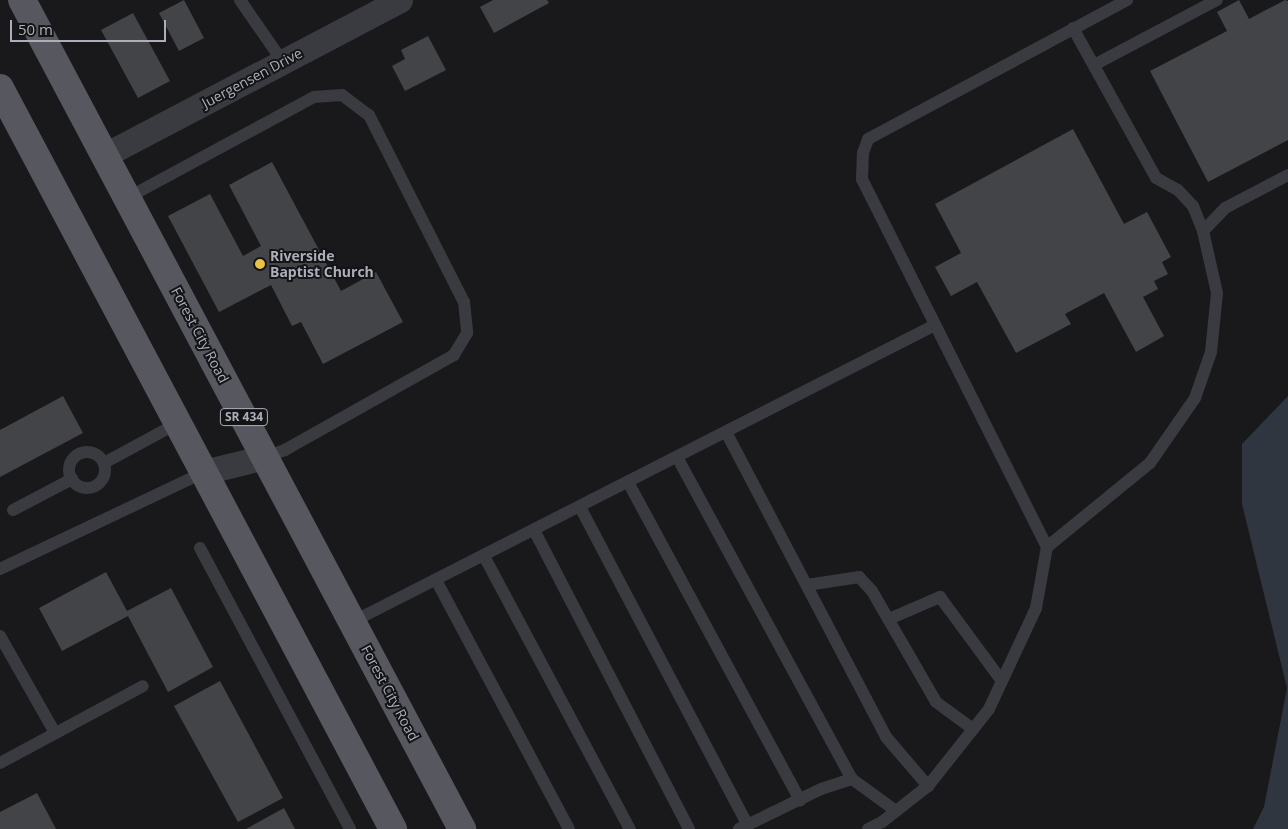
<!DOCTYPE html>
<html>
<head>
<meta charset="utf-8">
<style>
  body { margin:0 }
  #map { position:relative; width:1288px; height:829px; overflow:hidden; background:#19191b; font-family:"Open Sans",sans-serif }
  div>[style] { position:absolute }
  .water>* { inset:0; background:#2f363f }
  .building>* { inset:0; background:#434448 }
  .service>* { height:12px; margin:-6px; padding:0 6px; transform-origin:6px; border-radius:6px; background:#3a3b40 }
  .service>.ring { margin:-6px; padding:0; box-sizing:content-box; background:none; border:12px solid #3a3b40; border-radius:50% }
  .minor>* { height:25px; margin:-12.5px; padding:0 12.5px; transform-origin:12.5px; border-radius:12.5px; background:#3a3b40 }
  .primary>* { height:28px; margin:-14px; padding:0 14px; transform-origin:14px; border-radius:14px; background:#56575f }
  .dots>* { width:14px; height:14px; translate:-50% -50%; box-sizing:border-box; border:2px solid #141416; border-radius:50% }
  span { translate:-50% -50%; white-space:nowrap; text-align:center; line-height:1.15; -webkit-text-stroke:4px #141416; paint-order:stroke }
  .shield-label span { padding:1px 4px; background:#141416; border:1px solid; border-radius:4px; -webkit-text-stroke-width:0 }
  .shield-label { font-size:12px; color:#acafba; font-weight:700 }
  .street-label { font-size:14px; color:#acafba }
  .poi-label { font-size:14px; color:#acafba; font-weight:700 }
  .left { translate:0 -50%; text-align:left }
  .scale { position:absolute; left:10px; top:20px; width:156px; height:22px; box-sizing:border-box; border:2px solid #acafba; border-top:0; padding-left:6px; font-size:15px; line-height:18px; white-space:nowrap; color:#acafba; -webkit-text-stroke:4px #141416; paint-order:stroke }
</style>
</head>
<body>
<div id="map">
  <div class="water">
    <i style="clip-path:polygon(1288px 396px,1288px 829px,1253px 829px,1264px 807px,1287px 688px,1242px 504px,1242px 444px)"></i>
  </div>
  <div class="building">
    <i style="clip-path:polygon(184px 0,204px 38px,179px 51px,159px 13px)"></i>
    <i style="clip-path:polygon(493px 0,547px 0,549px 3px,494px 33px,480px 7px)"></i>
    <i style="clip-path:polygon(1239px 0,1249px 19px,1285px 0,1288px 1px,1288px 140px,1208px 182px,1150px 71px,1227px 31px,1217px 12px)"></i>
    <i style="clip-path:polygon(133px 13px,170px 81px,138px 98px,101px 30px)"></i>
    <i style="clip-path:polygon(428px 36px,446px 70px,405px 91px,392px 66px,405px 59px,401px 50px)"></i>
    <i style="clip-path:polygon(1073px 129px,1124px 224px,1147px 212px,1171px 257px,1162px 262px,1168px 274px,1154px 281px,1158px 289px,1143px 297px,1164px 336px,1136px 352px,1104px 293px,1065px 314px,1071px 324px,1016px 353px,977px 282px,951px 296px,935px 267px,961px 253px,935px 204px)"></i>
    <i style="clip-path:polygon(272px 162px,341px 291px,376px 272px,403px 322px,323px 364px,301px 322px,292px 326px,271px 285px,219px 312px,168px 216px,210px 194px,243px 256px,261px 246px,229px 185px)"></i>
    <i style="clip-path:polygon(63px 396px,83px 433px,0 477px,0 430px)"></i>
    <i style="clip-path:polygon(106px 572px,127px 611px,171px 588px,213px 667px,168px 692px,128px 616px,62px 651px,39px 608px)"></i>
    <i style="clip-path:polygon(220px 681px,283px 798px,238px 822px,174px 706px)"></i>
    <i style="clip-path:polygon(37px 793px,56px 829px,0 829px,0 812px)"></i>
    <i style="clip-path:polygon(284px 808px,295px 829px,246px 829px)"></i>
  </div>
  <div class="service">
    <i style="left:240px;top:0;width:75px;rotate:55.3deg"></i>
    <i style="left:1073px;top:28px;width:171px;rotate:61deg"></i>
    <i style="left:1156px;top:178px;width:25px;rotate:29deg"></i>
    <i style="left:1178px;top:190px;width:22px;rotate:47deg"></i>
    <i style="left:1193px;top:206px;width:27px;rotate:68deg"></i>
    <i style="left:1094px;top:65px;width:139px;rotate:-27.9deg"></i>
    <i style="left:127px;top:198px;width:213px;rotate:-28.4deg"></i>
    <i style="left:314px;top:97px;width:28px;rotate:-4deg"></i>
    <i style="left:342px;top:95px;width:34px;rotate:37deg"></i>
    <i style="left:369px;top:115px;width:210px;rotate:63.1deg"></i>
    <i style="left:464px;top:302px;width:31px;rotate:84deg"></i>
    <i style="left:467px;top:333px;width:26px;rotate:121deg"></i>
    <i style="left:454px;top:355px;width:194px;rotate:150.7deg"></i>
    <i style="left:285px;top:450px;width:21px;rotate:161deg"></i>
    <i style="left:726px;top:432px;width:344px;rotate:62.3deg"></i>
    <i style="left:886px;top:737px;width:65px;rotate:49.4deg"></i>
    <i class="ring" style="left:69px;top:452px;width:24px;height:24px"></i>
    <i style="left:677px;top:457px;width:366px;rotate:61.5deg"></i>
    <i style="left:104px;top:463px;width:84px;rotate:-28.4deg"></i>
    <i style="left:628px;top:482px;width:362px;rotate:61.6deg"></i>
    <i style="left:580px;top:507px;width:360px;rotate:62.2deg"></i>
    <i style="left:13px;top:510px;width:67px;rotate:-27.7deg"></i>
    <i style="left:534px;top:530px;width:337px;rotate:62.6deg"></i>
    <i style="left:1047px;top:547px;width:133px;rotate:-39.2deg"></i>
    <i style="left:1150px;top:463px;width:79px;rotate:-55.3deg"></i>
    <i style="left:1195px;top:398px;width:49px;rotate:-70.8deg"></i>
    <i style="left:1211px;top:352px;width:59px;rotate:-84.2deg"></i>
    <i style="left:1217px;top:293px;width:64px;rotate:-102.7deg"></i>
    <i style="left:1203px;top:231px;width:32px;rotate:-46deg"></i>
    <i style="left:1225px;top:208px;width:71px;rotate:-27.6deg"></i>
    <i style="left:200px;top:548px;width:319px;rotate:61.9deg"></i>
    <i style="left:484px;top:556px;width:310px;rotate:61.9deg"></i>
    <i style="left:0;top:569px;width:226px;rotate:-25.4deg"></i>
    <i style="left:436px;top:580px;width:282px;rotate:61.9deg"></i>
    <i style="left:807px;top:585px;width:53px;rotate:-8.7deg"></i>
    <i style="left:859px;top:577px;width:19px;rotate:47deg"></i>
    <i style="left:872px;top:591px;width:128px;rotate:60deg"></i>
    <i style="left:936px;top:702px;width:46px;rotate:36.1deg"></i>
    <i style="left:889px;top:619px;width:56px;rotate:-23.3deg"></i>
    <i style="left:940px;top:597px;width:104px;rotate:53.6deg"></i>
    <i style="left:352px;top:622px;width:654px;rotate:-27deg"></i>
    <i style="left:0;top:636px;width:112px;rotate:60.4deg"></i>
    <i style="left:0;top:763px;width:162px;rotate:-28.3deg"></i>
    <i style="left:739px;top:829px;width:91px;rotate:-26deg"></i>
    <i style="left:821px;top:789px;width:33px;rotate:-18deg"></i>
    <i style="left:852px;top:779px;width:54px;rotate:36deg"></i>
    <i style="left:868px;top:829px;width:16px;rotate:-27deg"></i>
    <i style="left:882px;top:822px;width:58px;rotate:-38deg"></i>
    <i style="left:928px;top:786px;width:98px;rotate:-51.6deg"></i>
    <i style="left:989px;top:709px;width:111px;rotate:-65deg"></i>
    <i style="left:1036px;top:608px;width:62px;rotate:-79.8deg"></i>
    <i style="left:1047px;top:547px;width:412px;rotate:-116.7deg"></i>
    <i style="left:862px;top:179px;width:26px;rotate:-88deg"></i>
    <i style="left:863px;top:153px;width:15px;rotate:-70deg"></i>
    <i style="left:868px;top:139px;width:294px;rotate:-28.2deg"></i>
  </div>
  <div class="minor">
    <i style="left:105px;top:155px;width:333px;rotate:-27.7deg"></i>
    <i style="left:204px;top:472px;width:63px;rotate:-13.8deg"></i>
  </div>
  <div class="primary">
    <i style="left:22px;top:0;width:939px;rotate:62.04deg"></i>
    <i style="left:0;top:88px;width:839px;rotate:62.06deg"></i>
  </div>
  <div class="dots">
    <i style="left:260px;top:264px;background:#e9c143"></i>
  </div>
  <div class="shield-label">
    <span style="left:244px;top:417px">SR 434</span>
  </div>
  <div class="street-label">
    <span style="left:252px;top:78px;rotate:-28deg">Juergensen Drive</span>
    <span style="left:200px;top:335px;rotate:62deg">Forest City Road</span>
    <span style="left:390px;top:693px;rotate:62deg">Forest City Road</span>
  </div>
  <div class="poi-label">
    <span class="left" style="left:270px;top:264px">Riverside<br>Baptist Church</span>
  </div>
  <div class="scale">50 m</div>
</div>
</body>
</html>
